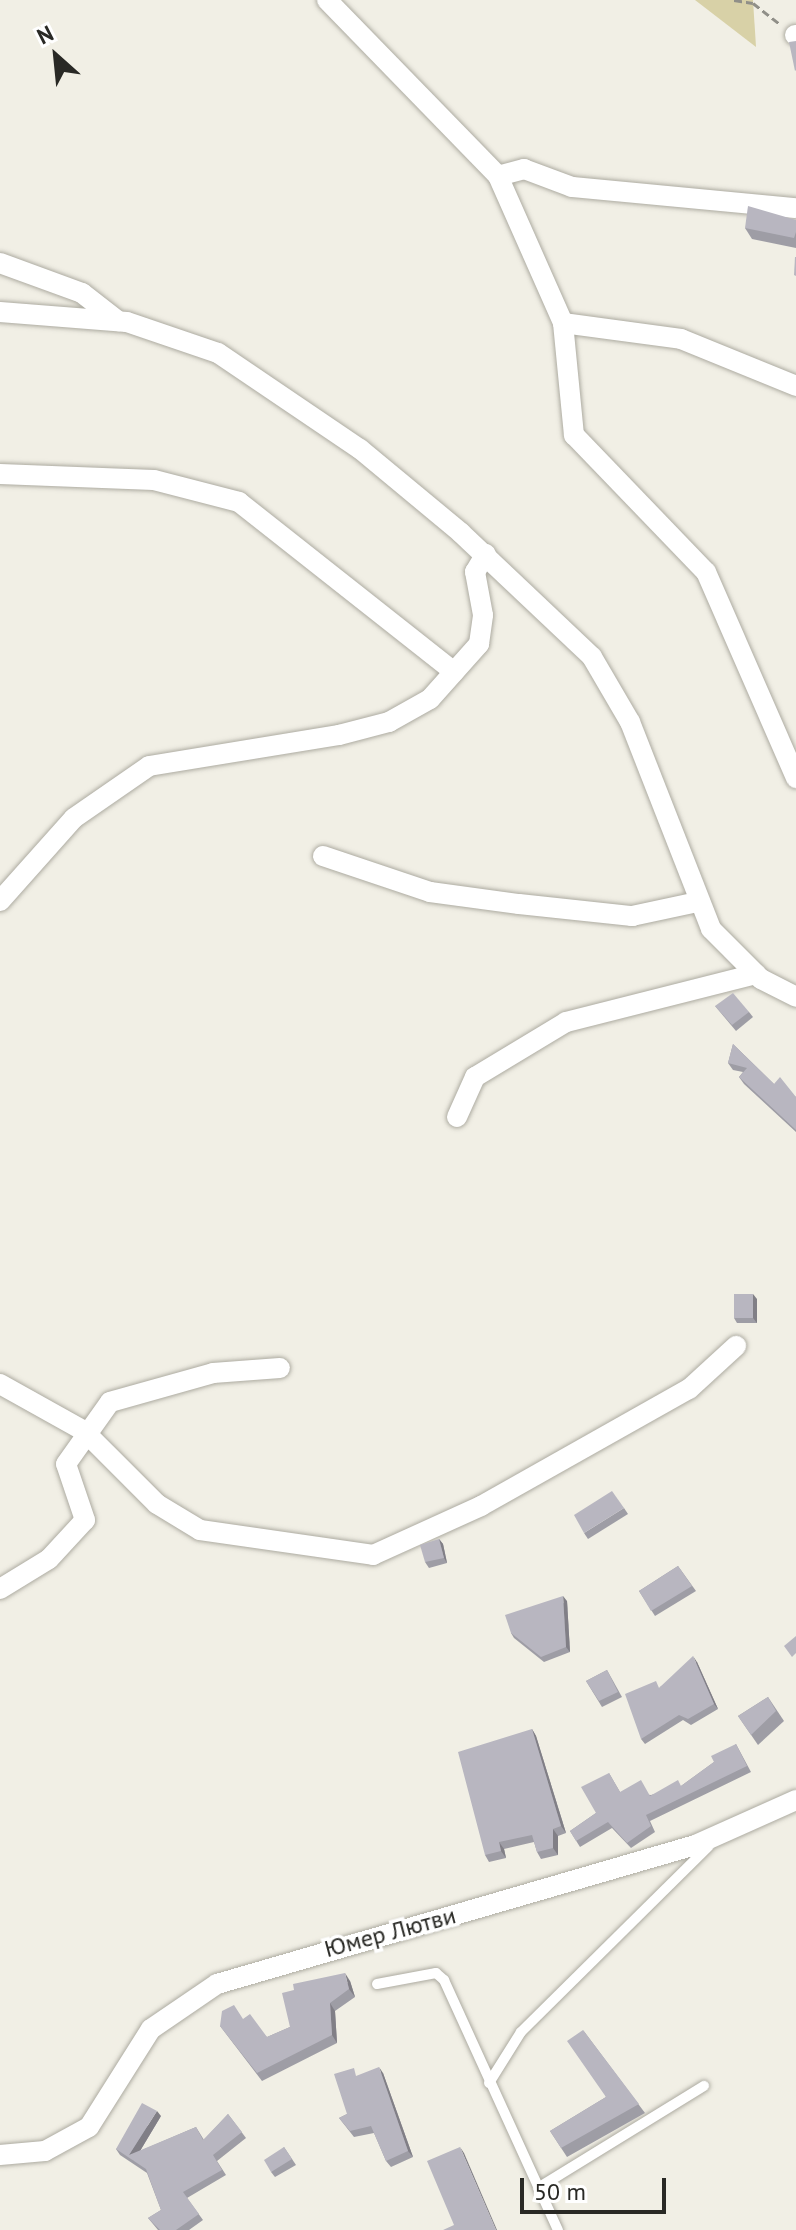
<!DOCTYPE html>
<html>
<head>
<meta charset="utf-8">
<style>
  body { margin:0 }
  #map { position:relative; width:796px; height:2230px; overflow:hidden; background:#f1efe5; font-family:"PT Sans",sans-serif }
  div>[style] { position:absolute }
  .green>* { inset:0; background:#d8d1a7 }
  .path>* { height:3px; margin-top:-1.5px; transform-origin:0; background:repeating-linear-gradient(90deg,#908f88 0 8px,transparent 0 12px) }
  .roads { filter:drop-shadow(0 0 2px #adaba1) drop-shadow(0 0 2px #adaba1) }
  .lane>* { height:10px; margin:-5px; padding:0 5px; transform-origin:5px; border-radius:5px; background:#fff }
  .street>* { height:20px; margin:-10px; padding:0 10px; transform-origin:10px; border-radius:10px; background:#fff }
  .wall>* { inset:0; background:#9e9da5 }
  .shaded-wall>* { inset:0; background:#817f86 }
  .building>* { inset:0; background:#b8b6c0 }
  span { translate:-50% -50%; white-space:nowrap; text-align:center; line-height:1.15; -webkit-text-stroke:7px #fff; paint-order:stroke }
  .street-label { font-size:24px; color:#292925 }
  .north { position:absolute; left:16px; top:16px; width:80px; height:80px; -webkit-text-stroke:6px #fff; paint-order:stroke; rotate:333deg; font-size:22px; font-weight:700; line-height:32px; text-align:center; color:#292925 }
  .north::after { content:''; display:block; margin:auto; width:28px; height:36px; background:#292925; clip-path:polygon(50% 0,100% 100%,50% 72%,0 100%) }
  .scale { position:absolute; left:520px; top:2178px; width:146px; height:36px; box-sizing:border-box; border:4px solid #292925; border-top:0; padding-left:10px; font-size:24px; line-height:28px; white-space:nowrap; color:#292925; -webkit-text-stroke:6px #fff; paint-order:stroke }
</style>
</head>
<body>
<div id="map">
  <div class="green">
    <i style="clip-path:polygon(695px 0,753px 0,756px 47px)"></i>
  </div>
  <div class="path">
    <i style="left:734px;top:0;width:19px;rotate:9deg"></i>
    <i style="left:753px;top:3px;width:33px;rotate:38deg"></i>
  </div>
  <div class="roads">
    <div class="lane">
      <i style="left:377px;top:1984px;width:60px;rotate:-10.6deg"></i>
      <i style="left:436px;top:1973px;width:11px;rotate:41deg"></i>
      <i style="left:444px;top:1980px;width:275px;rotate:65.5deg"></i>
      <i style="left:489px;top:2083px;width:60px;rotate:-57.9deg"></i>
      <i style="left:521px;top:2032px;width:264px;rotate:-44.7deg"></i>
      <i style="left:538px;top:2188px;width:195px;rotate:-31.6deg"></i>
    </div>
    <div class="street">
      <i style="left:327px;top:0;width:245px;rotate:45.8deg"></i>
      <i style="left:498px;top:176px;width:161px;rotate:66.1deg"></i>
      <i style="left:563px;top:323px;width:113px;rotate:84.4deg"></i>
      <i style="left:574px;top:435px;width:190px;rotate:46.1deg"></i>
      <i style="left:706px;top:572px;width:225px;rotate:66.4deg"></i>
      <i style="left:795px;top:35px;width:1px"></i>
      <i style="left:498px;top:176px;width:27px;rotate:-15deg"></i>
      <i style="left:524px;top:169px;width:51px;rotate:20.6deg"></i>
      <i style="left:572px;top:187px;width:225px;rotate:5.4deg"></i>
      <i style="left:0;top:263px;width:87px;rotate:20.1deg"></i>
      <i style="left:82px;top:293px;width:46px;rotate:37.9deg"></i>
      <i style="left:0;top:312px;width:127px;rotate:4.5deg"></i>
      <i style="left:127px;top:322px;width:96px;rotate:18.8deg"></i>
      <i style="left:218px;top:353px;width:171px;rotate:34.1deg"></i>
      <i style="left:360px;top:449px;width:131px;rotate:39.7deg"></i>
      <i style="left:461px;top:533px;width:180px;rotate:43.4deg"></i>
      <i style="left:592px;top:657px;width:75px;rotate:59.7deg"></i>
      <i style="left:630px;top:722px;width:222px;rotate:68.6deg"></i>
      <i style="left:711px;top:929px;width:71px;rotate:45deg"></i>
      <i style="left:761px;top:979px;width:39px;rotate:27deg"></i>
      <i style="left:563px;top:323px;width:119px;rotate:7.7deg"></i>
      <i style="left:681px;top:339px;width:124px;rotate:22.2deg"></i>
      <i style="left:0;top:474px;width:154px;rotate:2.2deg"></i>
      <i style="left:154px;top:480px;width:88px;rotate:14.5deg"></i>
      <i style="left:239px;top:502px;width:274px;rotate:38.3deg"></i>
      <i style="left:323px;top:856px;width:113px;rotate:18.6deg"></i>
      <i style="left:430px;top:892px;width:90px;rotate:7.7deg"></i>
      <i style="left:519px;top:904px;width:114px;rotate:6.1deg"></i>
      <i style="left:632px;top:916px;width:67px;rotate:-12deg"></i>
      <i style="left:0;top:901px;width:111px;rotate:-48.3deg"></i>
      <i style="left:74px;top:818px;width:91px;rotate:-34.7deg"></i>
      <i style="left:149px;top:766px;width:193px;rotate:-9.3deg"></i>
      <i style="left:339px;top:735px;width:52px;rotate:-14.6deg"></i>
      <i style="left:389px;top:722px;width:47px;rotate:-29.3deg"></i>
      <i style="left:430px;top:699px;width:74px;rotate:-48.3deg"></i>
      <i style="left:479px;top:644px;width:29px;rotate:-82deg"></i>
      <i style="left:483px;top:615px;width:44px;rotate:-100.5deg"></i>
      <i style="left:475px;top:572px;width:21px;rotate:-59deg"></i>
      <i style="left:457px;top:1117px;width:44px;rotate:-65.8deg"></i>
      <i style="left:475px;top:1077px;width:106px;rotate:-31.1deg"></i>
      <i style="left:566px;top:1022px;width:196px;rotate:-14.2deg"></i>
      <i style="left:0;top:1384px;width:96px;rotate:29.2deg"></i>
      <i style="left:84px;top:1431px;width:103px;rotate:45deg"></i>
      <i style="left:157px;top:1504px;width:50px;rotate:31.2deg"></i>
      <i style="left:200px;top:1530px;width:175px;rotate:8.2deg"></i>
      <i style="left:373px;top:1555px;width:119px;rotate:-24.4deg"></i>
      <i style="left:481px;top:1506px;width:239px;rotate:-29.4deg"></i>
      <i style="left:689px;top:1389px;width:64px;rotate:-42.5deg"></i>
      <i style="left:0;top:1589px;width:57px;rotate:-31.5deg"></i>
      <i style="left:49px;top:1559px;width:53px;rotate:-47.3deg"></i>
      <i style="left:85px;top:1520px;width:59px;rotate:-108.7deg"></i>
      <i style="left:66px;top:1464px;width:76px;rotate:-54.6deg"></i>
      <i style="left:110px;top:1402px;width:107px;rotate:-15.7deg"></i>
      <i style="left:213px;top:1373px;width:67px;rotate:-4.3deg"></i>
      <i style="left:0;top:2155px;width:45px;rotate:-5.1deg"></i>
      <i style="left:45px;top:2151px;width:50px;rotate:-28.6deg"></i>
      <i style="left:89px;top:2127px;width:116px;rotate:-57.7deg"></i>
      <i style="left:151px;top:2029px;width:80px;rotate:-34.3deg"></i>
      <i style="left:217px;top:1984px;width:496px;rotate:-16.2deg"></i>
      <i style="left:693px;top:1846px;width:113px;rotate:-24.1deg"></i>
    </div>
  </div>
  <div class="wall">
    <i style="clip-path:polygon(796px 220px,796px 248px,752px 239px,745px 228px)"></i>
    <i style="clip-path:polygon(715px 1006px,749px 1012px,753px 1017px,736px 1031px)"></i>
    <i style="clip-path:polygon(733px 1044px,774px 1084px,796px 1097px,796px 1132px,744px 1084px,739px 1077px,743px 1072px,733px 1070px,728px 1063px)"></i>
    <i style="clip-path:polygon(757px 1299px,757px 1323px,737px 1323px,734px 1318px)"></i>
    <i style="clip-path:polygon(624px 1508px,628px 1514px,588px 1539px,584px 1533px)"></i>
    <i style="clip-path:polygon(439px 1539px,443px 1544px,447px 1563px,429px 1568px,425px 1562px)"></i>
    <i style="clip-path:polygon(678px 1566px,696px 1591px,655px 1616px,639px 1591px)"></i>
    <i style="clip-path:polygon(567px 1601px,570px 1652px,544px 1662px,514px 1638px,511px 1633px)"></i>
    <i style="clip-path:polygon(697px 1662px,718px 1709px,691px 1725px,683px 1720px,645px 1744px,641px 1739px,660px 1687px)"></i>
    <i style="clip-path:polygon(607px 1670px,622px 1697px,602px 1707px,586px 1681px)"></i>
    <i style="clip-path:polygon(768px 1697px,784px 1721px,758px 1745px,738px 1716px)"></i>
    <i style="clip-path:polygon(532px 1729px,536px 1736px,566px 1833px,558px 1836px,558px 1855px,541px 1859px,537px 1852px,534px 1842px,504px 1849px,506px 1858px,489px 1862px,485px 1855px)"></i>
    <i style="clip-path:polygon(736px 1744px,751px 1772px,650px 1821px,655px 1832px,631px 1848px,612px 1828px,580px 1847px,570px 1831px,596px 1813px,609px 1773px,620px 1792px,651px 1795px,681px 1786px,714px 1762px)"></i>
    <i style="clip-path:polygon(350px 1981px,355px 1997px,335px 2011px,337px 2043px,262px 2081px,220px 2026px,243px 2019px,267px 2037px,290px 2027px)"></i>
    <i style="clip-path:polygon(583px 2030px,645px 2113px,567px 2157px,550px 2131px,606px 2097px)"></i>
    <i style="clip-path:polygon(383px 2073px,413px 2157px,391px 2167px,386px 2161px,374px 2133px,354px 2137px,339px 2118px,347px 2114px,358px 2076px)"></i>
    <i style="clip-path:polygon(228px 2114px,246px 2138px,217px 2161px,226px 2175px,187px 2198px,203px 2220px,189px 2230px,158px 2230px,148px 2218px,161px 2210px,147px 2173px,120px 2155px,116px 2149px,161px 2116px,140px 2151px,196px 2127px,204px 2140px)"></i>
    <i style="clip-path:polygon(284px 2147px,296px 2165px,275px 2177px,271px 2172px)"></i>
  </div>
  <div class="shaded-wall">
    <i style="clip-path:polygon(753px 1294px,757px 1299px,757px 1323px,753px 1318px)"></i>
    <i style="clip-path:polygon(439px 1539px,443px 1544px,447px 1563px,444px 1558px)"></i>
    <i style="clip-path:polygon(563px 1596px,567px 1601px,570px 1652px,566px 1647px)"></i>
    <i style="clip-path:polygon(693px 1656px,697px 1662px,718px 1709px,714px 1704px)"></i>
    <i style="clip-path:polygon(532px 1729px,536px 1736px,566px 1833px,561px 1826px)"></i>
    <i style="clip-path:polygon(553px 1829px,558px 1836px,558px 1855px,553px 1848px)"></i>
    <i style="clip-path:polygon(499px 1842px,504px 1849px,506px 1858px,501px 1851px)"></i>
    <i style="clip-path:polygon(345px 1973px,350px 1981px,355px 1997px,349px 1989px)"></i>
    <i style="clip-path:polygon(330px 2003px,335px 2011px,337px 2043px,332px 2035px)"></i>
    <i style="clip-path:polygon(379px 2067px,383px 2073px,413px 2157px,408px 2151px)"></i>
    <i style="clip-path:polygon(157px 2111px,161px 2116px,134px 2161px,129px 2155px)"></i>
    <i style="clip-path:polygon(460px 2147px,464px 2153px,497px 2230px,496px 2230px)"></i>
  </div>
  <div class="building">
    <i style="clip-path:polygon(796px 41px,796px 70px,795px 71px,789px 42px)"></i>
    <i style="clip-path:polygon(748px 206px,796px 220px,796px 232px,794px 238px,745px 228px)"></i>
    <i style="clip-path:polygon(795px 257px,796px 257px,796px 276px,794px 275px)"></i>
    <i style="clip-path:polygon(733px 993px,749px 1012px,732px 1025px,715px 1006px)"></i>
    <i style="clip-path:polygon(733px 1044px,774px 1084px,780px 1077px,796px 1097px,796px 1130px,739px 1077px,747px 1068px,728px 1063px)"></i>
    <i style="clip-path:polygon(734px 1294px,753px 1294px,753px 1318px,734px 1318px)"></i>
    <i style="clip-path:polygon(612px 1491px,624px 1508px,584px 1533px,574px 1515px)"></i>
    <i style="clip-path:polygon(439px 1539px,444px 1558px,425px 1562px,420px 1545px)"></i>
    <i style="clip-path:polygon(678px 1566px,692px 1586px,651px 1611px,639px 1591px)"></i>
    <i style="clip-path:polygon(563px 1596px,566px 1647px,541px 1657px,511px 1633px,505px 1615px)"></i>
    <i style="clip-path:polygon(796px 1636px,796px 1653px,792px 1657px,784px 1646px)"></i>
    <i style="clip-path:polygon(693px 1656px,714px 1704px,688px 1719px,679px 1715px,641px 1739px,625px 1694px,656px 1681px,659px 1688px)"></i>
    <i style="clip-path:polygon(607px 1670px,618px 1692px,599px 1701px,586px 1681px)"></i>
    <i style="clip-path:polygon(768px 1697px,776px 1711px,751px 1735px,738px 1716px)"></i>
    <i style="clip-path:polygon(532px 1729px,561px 1826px,553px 1829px,553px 1848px,537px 1852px,532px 1835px,499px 1842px,501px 1851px,485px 1855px,458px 1752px)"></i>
    <i style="clip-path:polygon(736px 1744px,747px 1766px,646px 1815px,651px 1826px,627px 1843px,608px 1822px,576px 1841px,570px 1831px,596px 1813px,581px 1787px,609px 1773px,620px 1792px,641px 1780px,650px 1796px,678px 1780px,681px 1786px,714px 1762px,711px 1756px)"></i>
    <i style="clip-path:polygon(345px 1973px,349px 1989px,330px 2003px,332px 2035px,257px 2073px,220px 2026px,222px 2011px,234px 2005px,243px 2019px,250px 2014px,267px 2037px,290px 2027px,282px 1993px,294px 1990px,293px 1984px)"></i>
    <i style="clip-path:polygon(583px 2030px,639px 2104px,561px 2148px,550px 2131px,606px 2097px,567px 2041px)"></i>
    <i style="clip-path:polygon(379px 2067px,408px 2151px,386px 2161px,371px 2126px,350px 2131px,339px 2118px,347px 2114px,334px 2074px,354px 2068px,356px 2076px)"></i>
    <i style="clip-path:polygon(142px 2103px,157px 2111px,129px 2155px,196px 2127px,203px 2140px,228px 2114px,242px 2132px,213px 2155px,222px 2170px,183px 2192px,199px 2214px,176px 2230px,160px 2230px,148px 2218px,161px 2210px,146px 2169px,116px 2149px)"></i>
    <i style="clip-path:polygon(284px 2147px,292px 2159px,271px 2172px,264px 2160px)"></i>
    <i style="clip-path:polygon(460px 2147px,496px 2230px,443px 2230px,454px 2225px,427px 2161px)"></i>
  </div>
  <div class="street-label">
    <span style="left:390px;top:1932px;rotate:-15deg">Юмер Лютви</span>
  </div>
  <div class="north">N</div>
  <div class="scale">50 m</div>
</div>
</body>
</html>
